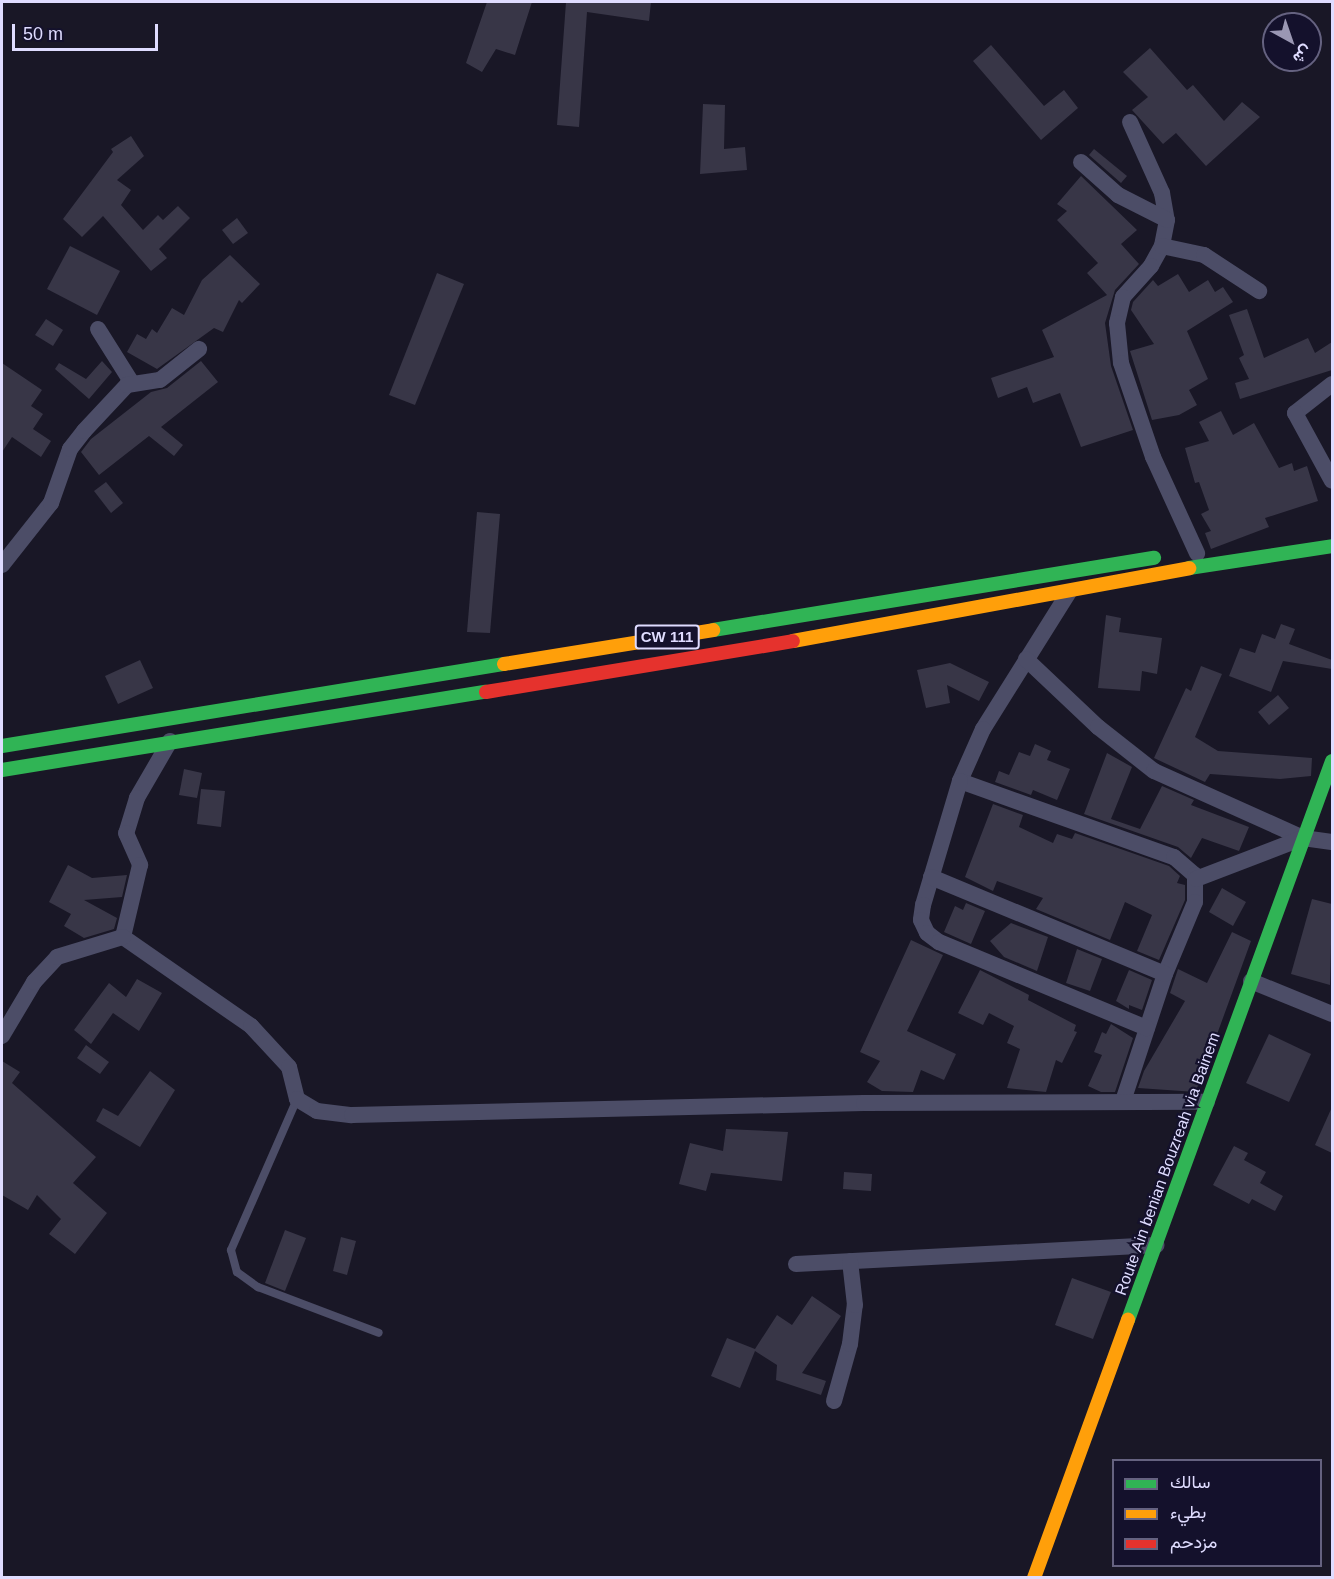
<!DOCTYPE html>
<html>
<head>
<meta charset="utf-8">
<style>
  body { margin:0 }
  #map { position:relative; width:1334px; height:1579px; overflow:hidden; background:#191726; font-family:Helvetica,Vazirmatn,sans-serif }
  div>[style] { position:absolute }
  .building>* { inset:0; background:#383647 }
  .lane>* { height:8px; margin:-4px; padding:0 4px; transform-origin:4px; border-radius:4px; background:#4c4d67 }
  .street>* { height:16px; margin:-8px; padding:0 8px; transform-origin:8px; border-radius:8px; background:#4c4d67 }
  .fast>* { height:14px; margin:-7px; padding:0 7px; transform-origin:7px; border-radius:7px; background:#30b455 }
  .slow>* { height:14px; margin:-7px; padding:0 7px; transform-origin:7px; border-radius:7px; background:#ff9f0a }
  .jam>* { height:14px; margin:-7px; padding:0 7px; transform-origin:7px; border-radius:7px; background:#e5322d }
  span { translate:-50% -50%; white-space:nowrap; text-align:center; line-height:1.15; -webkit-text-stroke:4.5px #14112c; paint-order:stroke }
  .shield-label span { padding:2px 4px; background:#14112c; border:2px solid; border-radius:4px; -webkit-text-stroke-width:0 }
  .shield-label { font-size:15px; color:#dfdcff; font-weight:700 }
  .street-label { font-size:16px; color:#dfdcff }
  .frame { position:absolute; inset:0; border:3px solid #dfdcff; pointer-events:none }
  .legend { position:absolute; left:1112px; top:1459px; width:210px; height:108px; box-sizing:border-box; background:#14112c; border:2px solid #656280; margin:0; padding:8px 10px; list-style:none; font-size:18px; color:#dfdcff }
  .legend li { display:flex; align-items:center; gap:12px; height:30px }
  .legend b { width:30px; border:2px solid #656280 }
  .north { position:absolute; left:1262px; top:12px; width:60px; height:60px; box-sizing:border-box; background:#14112c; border:2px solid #656280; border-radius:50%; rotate:140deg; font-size:16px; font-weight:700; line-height:24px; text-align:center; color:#dfdcff }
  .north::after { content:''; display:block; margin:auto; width:21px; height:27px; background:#9a97b3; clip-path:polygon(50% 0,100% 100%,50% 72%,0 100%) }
  .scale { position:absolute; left:12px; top:24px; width:146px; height:27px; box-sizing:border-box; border:3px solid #dfdcff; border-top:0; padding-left:8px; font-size:18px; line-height:21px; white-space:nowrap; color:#dfdcff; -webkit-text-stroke:4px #14112c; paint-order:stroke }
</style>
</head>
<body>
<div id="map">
  <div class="building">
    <i style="clip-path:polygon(487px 2px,532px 2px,515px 55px,496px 49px,482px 72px,466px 63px)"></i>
    <i style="clip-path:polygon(566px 2px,651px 2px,649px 21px,587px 12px,579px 127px,557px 125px)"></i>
    <i style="clip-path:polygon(991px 45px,1044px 106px,1064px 90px,1078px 108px,1041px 140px,973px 61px)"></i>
    <i style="clip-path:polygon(1150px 48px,1187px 90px,1193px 85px,1224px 121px,1242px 102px,1260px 117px,1206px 166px,1176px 133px,1163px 144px,1132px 110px,1148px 97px,1123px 72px)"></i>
    <i style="clip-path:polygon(703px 104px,725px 105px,724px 149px,745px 147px,747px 170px,700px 174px)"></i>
    <i style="clip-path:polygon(131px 136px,144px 156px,117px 180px,131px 190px,121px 205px,143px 230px,158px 215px,163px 220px,178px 206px,190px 218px,159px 249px,167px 258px,151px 271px,103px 216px,82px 237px,63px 219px,113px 152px,111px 149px)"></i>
    <i style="clip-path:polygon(1094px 149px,1127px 176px,1121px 183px,1089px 155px)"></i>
    <i style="clip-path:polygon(1081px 176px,1137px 230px,1121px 244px,1139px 264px,1115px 290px,1105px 323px,1111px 366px,1133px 430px,1081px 447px,1060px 393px,1033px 403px,1027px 387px,998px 398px,991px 378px,1054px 357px,1042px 330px,1107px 295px,1087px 273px,1098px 263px,1057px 220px,1067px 211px,1057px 204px)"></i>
    <i style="clip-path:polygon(237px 218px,248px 233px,233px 244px,222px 230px)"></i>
    <i style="clip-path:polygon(70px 246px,120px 271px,97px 315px,47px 289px)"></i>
    <i style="clip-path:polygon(230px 255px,260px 284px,242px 303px,239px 300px,223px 332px,214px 328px,157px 369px,127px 352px,137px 334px,146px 339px,152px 329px,157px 333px,172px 308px,184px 315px,202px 280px)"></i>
    <i style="clip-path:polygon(437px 273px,464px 284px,415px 405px,389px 395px)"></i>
    <i style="clip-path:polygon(1178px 274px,1189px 292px,1208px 280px,1215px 292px,1223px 287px,1233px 302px,1187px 331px,1208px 379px,1189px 390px,1197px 405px,1179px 415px,1152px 420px,1130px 351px,1154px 344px,1131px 310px,1133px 302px,1153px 280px,1158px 286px)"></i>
    <i style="clip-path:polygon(1247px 309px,1264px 358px,1308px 338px,1315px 353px,1332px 342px,1332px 370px,1240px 399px,1235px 383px,1249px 379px,1239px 358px,1244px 355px,1229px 315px)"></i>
    <i style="clip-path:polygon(46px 319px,63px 330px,53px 346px,35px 335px)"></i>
    <i style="clip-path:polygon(102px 361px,112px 372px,89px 399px,55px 369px,59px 363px,86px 379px)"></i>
    <i style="clip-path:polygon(201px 361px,218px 382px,161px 427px,183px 445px,174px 456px,149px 436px,99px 475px,81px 452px,91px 439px,151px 392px,167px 388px)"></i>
    <i style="clip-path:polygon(2px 363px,42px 390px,31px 406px,43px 414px,33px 429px,51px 441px,41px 457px,12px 437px,2px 452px)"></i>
    <i style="clip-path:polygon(1221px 411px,1233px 435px,1254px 423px,1279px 468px,1292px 463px,1294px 471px,1307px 466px,1318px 501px,1265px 518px,1269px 527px,1211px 549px,1205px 533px,1211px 531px,1201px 514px,1209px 510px,1199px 482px,1195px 483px,1185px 448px,1209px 441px,1199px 422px)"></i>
    <i style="clip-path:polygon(106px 482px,123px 503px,111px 513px,94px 491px)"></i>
    <i style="clip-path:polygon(477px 512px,500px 514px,490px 633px,467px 632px)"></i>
    <i style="clip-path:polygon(1106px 615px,1121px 618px,1119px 632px,1162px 638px,1157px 674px,1142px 671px,1140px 691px,1098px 688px)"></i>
    <i style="clip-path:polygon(1281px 624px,1295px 629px,1289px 644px,1332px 660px,1332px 669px,1283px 661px,1271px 692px,1229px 676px,1240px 648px,1255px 653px,1262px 634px,1275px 639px)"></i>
    <i style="clip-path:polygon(140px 660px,153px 688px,118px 704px,105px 676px)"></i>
    <i style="clip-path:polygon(950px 663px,989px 682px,979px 701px,947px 685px,950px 703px,926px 708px,917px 670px)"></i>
    <i style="clip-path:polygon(1201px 666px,1222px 674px,1195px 737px,1218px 751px,1312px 758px,1311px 776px,1280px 779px,1210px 774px,1205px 782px,1154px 758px,1186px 688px,1191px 691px)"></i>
    <i style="clip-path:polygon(1278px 695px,1289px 708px,1269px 725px,1258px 712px)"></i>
    <i style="clip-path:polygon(1035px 744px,1051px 751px,1047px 760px,1070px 769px,1057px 800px,1033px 790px,1031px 795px,995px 782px,999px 771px,1009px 775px,1019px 752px,1030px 756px)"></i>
    <i style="clip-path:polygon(1107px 753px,1132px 767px,1111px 819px,1140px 829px,1162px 786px,1194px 800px,1191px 805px,1249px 827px,1239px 851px,1202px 838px,1191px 858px,1178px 847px,1084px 814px)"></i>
    <i style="clip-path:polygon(184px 769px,202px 773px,197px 798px,179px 795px)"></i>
    <i style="clip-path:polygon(201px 789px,225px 791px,221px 827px,197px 824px)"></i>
    <i style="clip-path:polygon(993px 804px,1023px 815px,1019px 827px,1053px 843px,1057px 834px,1072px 839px,1075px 833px,1169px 866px,1180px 876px,1177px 883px,1185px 885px,1185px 900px,1159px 960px,1137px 951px,1152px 915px,1125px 902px,1110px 940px,1036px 909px,1043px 898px,997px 881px,993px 891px,965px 877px)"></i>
    <i style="clip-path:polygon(68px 865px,92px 878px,127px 875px,122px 897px,84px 900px,117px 918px,114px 929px,84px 938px,64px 926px,71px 914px,49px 902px)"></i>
    <i style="clip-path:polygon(1222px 888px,1246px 902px,1233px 926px,1209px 912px)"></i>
    <i style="clip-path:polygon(1312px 899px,1332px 904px,1330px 985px,1291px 974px)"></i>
    <i style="clip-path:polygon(966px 903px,985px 911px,971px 944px,944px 932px,955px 906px,963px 910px)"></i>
    <i style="clip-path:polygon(1011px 923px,1048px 937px,1037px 971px,1004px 957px,990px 941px)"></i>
    <i style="clip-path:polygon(1232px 932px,1251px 941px,1196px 1092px,1138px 1088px,1144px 1071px,1185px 1001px,1170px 993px,1178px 969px,1207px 983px)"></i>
    <i style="clip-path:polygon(911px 940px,943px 955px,907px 1031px,956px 1054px,944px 1080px,921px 1070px,913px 1092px,882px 1091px,867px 1082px,880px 1061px,860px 1052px)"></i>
    <i style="clip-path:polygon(1077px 949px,1102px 959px,1090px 991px,1066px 983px)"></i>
    <i style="clip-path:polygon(980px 970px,1029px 995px,1028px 1000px,1076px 1025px,1074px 1031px,1077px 1032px,1062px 1063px,1056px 1060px,1046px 1092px,1007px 1088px,1020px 1049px,1007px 1043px,1014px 1026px,989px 1013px,983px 1025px,958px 1013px)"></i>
    <i style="clip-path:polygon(1129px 970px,1152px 980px,1142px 1010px,1129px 1005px,1129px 1009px,1116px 1001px)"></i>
    <i style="clip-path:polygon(137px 979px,162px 993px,139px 1031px,113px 1013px,91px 1044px,74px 1030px,109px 983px,126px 997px)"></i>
    <i style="clip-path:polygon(1111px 1024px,1133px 1038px,1115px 1092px,1101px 1092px,1088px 1086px,1102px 1055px,1094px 1052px,1102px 1032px,1106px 1034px)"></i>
    <i style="clip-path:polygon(1269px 1034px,1311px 1054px,1289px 1102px,1246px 1083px)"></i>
    <i style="clip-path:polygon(86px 1045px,109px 1062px,100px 1074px,77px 1058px)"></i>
    <i style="clip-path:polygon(2px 1061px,20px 1072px,12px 1083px,96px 1157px,73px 1183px,107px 1213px,75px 1254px,49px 1234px,61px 1219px,37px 1195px,28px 1210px,2px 1195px)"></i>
    <i style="clip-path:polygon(150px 1071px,175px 1090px,140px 1147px,96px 1121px,103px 1108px,118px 1116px)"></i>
    <i style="clip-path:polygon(1332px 1107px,1332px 1153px,1315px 1145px)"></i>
    <i style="clip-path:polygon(726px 1129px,788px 1132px,782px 1181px,711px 1173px,706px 1191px,679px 1184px,690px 1143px,723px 1151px)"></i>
    <i style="clip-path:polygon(1234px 1146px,1248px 1153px,1244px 1160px,1266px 1172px,1260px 1183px,1283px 1196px,1275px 1211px,1252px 1199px,1249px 1204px,1213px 1185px)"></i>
    <i style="clip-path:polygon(844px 1172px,872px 1174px,871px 1191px,843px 1189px)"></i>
    <i style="clip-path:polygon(285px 1230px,306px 1238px,285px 1291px,265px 1283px)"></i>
    <i style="clip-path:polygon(341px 1237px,356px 1241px,347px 1275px,333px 1271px)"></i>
    <i style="clip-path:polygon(1072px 1278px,1111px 1292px,1093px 1339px,1055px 1325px)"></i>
    <i style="clip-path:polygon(812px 1296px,841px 1316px,802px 1373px,826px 1381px,821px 1395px,776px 1380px,777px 1365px,755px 1351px,740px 1388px,711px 1376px,727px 1338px,755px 1349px,777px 1315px,792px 1325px)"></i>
  </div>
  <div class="lane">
    <i style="left:297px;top:1099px;width:165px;rotate:113.6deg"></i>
    <i style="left:231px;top:1250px;width:23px;rotate:75deg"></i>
    <i style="left:237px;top:1272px;width:26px;rotate:36deg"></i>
    <i style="left:258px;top:1287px;width:129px;rotate:20.8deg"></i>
  </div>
  <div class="street">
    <i style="left:1130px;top:122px;width:78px;rotate:65.7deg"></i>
    <i style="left:1162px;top:193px;width:27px;rotate:80deg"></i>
    <i style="left:1167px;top:220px;width:26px;rotate:101deg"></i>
    <i style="left:1162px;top:246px;width:23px;rotate:119deg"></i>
    <i style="left:1151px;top:266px;width:42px;rotate:132.1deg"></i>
    <i style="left:1123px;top:297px;width:27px;rotate:103deg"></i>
    <i style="left:1117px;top:323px;width:40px;rotate:84.3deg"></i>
    <i style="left:1121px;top:363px;width:99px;rotate:71.2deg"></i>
    <i style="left:1153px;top:457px;width:106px;rotate:65.4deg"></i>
    <i style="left:1081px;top:162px;width:50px;rotate:41.7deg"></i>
    <i style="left:1118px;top:195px;width:55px;rotate:27deg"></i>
    <i style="left:1162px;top:246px;width:43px;rotate:12.1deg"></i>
    <i style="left:1204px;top:255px;width:66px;rotate:33.2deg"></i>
    <i style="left:98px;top:329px;width:64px;rotate:57.8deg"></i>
    <i style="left:1332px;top:384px;width:47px;rotate:141.9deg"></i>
    <i style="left:1295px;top:413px;width:77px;rotate:61.4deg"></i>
    <i style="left:2px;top:565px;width:79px;rotate:-51.7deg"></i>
    <i style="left:51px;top:503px;width:57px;rotate:-70.6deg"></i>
    <i style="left:70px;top:449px;width:23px;rotate:-52deg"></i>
    <i style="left:84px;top:431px;width:63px;rotate:-46.9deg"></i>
    <i style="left:127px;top:385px;width:33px;rotate:-9deg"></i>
    <i style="left:160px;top:380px;width:50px;rotate:-38.5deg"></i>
    <i style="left:1069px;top:592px;width:162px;rotate:122.1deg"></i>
    <i style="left:983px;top:729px;width:57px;rotate:113.9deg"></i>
    <i style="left:960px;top:781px;width:227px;rotate:19.6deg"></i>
    <i style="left:1174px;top:857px;width:28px;rotate:41deg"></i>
    <i style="left:1195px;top:875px;width:27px;rotate:90deg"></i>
    <i style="left:1195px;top:902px;width:78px;rotate:112.6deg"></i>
    <i style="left:1165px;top:974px;width:134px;rotate:108.3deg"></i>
    <i style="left:1026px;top:659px;width:99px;rotate:43.4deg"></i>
    <i style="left:1098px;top:727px;width:71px;rotate:38.2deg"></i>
    <i style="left:1154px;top:771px;width:163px;rotate:24.2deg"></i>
    <i style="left:1303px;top:838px;width:29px;rotate:8deg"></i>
    <i style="left:170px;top:741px;width:66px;rotate:120.1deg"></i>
    <i style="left:137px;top:798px;width:37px;rotate:107deg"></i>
    <i style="left:126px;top:833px;width:35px;rotate:66deg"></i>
    <i style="left:140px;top:865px;width:74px;rotate:103.3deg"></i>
    <i style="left:123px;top:937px;width:156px;rotate:34.8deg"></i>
    <i style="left:251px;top:1026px;width:56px;rotate:47.2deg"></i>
    <i style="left:289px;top:1067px;width:33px;rotate:76deg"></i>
    <i style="left:297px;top:1099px;width:23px;rotate:31deg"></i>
    <i style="left:317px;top:1111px;width:35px;rotate:7deg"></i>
    <i style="left:352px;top:1115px;width:512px;rotate:-1.34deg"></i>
    <i style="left:864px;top:1103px;width:343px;rotate:-0.2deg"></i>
    <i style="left:960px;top:781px;width:129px;rotate:106.6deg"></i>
    <i style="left:923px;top:905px;width:15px;rotate:98deg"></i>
    <i style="left:921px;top:920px;width:14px;rotate:65deg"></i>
    <i style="left:927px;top:933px;width:15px;rotate:37deg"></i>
    <i style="left:939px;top:942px;width:225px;rotate:22.5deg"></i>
    <i style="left:931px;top:877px;width:253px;rotate:22.5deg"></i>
    <i style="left:1196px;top:879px;width:115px;rotate:-21deg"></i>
    <i style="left:1251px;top:981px;width:87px;rotate:22.2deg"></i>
    <i style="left:2px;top:1036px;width:63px;rotate:-59.3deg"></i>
    <i style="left:34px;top:982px;width:34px;rotate:-47deg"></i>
    <i style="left:57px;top:957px;width:69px;rotate:-16.9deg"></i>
    <i style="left:796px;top:1264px;width:361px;rotate:-3deg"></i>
    <i style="left:834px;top:1401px;width:59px;rotate:-74.3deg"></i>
    <i style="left:850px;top:1344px;width:39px;rotate:-83deg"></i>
    <i style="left:855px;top:1305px;width:44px;rotate:-96.5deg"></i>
  </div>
  <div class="fast">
    <i style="left:1189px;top:568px;width:145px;rotate:-8.7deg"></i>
    <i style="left:713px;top:630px;width:447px;rotate:-9.3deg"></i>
    <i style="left:2px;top:746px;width:509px;rotate:-9.28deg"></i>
    <i style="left:2px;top:770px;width:490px;rotate:-9.2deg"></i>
    <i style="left:1128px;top:1320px;width:595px;rotate:-69.95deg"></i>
  </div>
  <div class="slow">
    <i style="left:793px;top:641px;width:403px;rotate:-10.4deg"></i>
    <i style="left:504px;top:664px;width:212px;rotate:-9.2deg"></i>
    <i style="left:1034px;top:1578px;width:275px;rotate:-70deg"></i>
  </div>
  <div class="jam">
    <i style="left:486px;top:692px;width:311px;rotate:-9.4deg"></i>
  </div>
  <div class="shield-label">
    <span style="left:667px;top:637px">CW 111</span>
  </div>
  <div class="street-label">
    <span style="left:1168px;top:1164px;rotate:-70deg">Route Ain benian Bouzreah via Bainem</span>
  </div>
  <div class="frame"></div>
  <ul class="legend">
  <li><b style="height:8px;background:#30b455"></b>سالك</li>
  <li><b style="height:8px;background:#ff9f0a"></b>بطيء</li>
  <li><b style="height:8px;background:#e5322d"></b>مزدحم</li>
  </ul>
  <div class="north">ش</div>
  <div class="scale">50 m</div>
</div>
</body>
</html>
